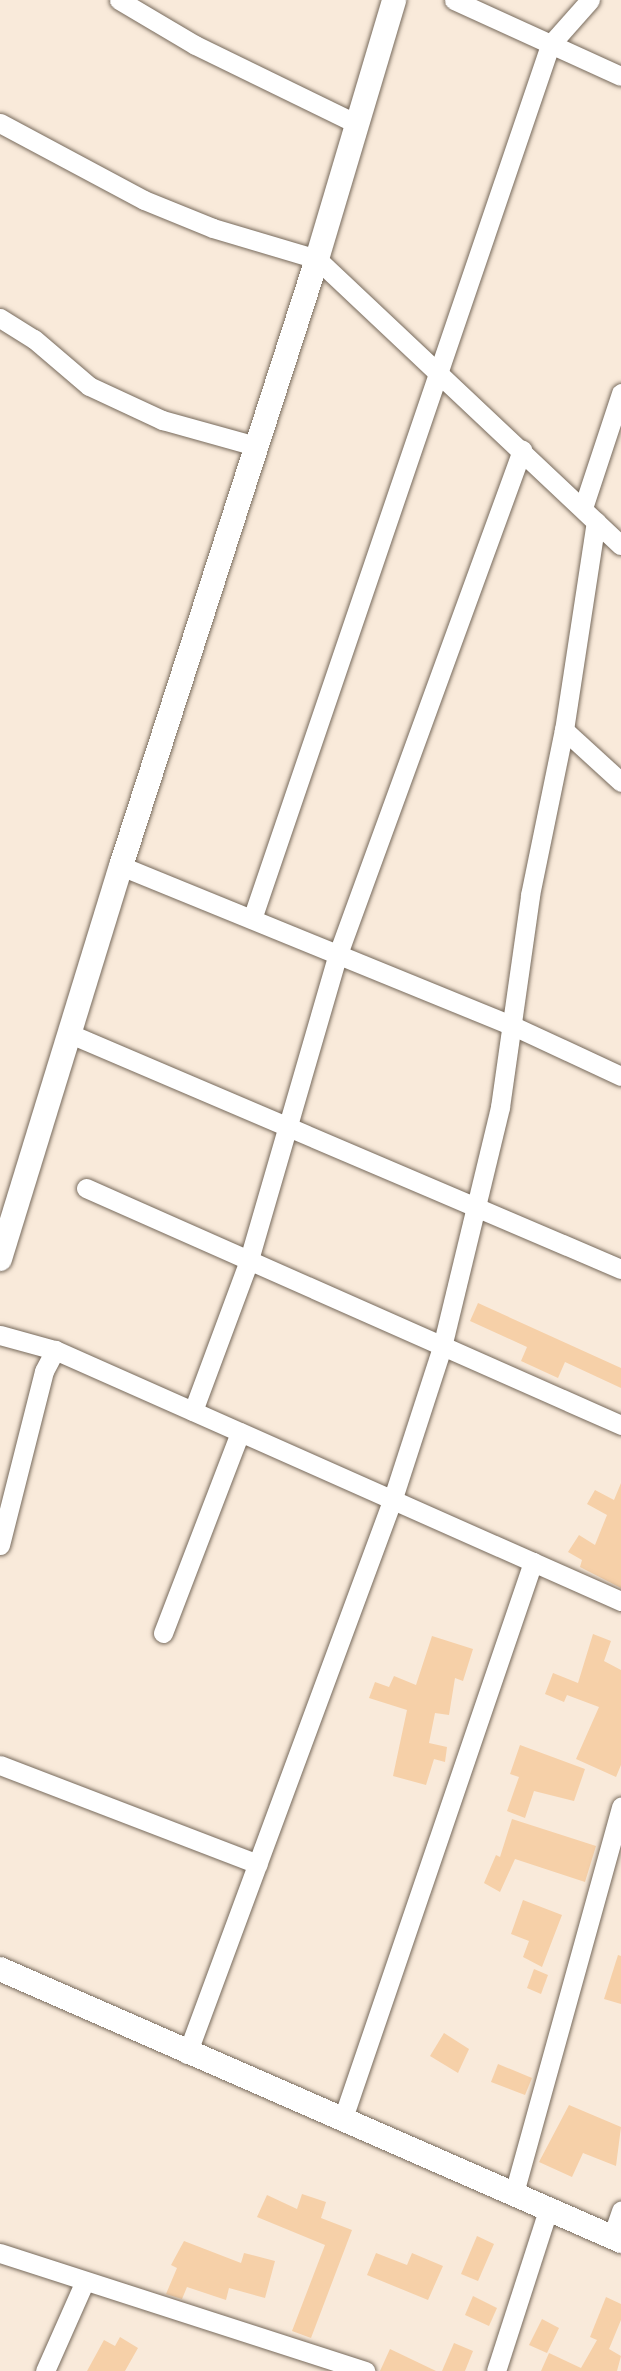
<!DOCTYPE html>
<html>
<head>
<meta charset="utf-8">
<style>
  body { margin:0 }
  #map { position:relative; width:621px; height:2371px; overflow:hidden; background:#f9eada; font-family:Manrope,sans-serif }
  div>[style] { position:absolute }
  .building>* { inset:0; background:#f6d0a8 }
  .roads { filter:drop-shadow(0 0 2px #776a5c) drop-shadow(0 0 2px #776a5c) }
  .minor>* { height:19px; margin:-9.5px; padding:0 9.5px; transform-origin:9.5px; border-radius:9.5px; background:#fff }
  .major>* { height:24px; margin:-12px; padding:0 12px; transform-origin:12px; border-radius:12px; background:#fff }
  span { translate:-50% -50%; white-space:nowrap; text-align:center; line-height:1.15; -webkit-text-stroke:7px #f9eada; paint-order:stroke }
</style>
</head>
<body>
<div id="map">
  <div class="building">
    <i style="clip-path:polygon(478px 1303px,621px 1368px,621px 1388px,565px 1362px,558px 1378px,521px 1361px,527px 1347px,470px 1321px)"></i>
    <i style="clip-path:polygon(621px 1483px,621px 1588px,580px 1567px,582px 1560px,568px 1552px,579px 1535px,595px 1545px,607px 1515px,587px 1504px,595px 1490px,614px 1500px)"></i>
    <i style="clip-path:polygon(593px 1634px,611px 1641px,604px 1661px,621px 1670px,621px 1765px,616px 1777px,576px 1759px,599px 1707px,567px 1695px,564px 1702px,545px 1694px,553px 1673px,578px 1683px)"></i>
    <i style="clip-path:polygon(432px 1636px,473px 1649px,463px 1681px,455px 1678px,449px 1715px,435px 1713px,429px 1743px,447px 1747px,445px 1762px,434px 1759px,426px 1785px,393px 1776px,407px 1710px,369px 1698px,375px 1682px,389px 1687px,394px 1676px,416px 1685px)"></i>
    <i style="clip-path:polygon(520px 1745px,585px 1769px,574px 1801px,534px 1791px,525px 1818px,507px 1811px,519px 1777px,510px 1774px)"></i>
    <i style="clip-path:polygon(512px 1819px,596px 1846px,585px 1882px,515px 1859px,500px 1892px,484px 1883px,496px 1855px,500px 1857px)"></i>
    <i style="clip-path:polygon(523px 1900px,562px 1915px,542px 1967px,523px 1957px,529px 1941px,511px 1934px)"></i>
    <i style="clip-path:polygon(618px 1955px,621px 1956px,621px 2004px,604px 1999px)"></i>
    <i style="clip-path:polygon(534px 1969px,548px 1975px,541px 1994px,527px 1988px)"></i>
    <i style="clip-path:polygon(444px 2033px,469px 2049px,458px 2073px,430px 2056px)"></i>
    <i style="clip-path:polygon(498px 2064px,532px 2078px,525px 2095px,491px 2082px)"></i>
    <i style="clip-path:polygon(569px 2105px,621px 2127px,616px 2166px,583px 2153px,572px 2177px,539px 2162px)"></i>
    <i style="clip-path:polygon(302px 2194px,326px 2202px,321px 2218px,352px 2230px,311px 2338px,292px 2331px,325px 2245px,257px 2217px,267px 2195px,297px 2209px)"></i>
    <i style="clip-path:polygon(477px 2236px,494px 2244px,478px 2281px,461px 2274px)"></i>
    <i style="clip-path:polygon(184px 2241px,241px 2263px,244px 2253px,275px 2261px,265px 2298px,229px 2288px,226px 2300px,187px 2287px,182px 2299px,166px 2294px,177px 2268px,171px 2265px)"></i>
    <i style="clip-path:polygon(376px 2253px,407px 2265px,412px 2253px,443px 2266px,428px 2300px,367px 2275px)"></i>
    <i style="clip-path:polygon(473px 2296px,497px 2308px,489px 2326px,465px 2315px)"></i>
    <i style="clip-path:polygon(606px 2297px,621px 2304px,621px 2320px,609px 2349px,621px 2356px,617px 2371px,541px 2371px,549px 2353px,581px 2368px,597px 2340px,590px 2337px)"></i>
    <i style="clip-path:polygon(542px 2319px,559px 2328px,547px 2353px,529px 2345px)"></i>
    <i style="clip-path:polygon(120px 2337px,138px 2348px,125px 2371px,87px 2371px,104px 2340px,115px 2346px)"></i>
    <i style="clip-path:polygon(454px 2343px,473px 2351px,465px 2371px,442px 2371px)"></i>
    <i style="clip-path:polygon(390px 2349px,436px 2371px,380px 2371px)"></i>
  </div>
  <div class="roads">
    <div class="minor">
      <i style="left:119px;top:0;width:88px;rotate:30.6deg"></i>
      <i style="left:195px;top:45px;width:180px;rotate:26deg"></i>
      <i style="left:454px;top:0;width:183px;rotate:24.5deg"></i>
      <i style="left:0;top:123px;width:163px;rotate:28.1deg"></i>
      <i style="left:144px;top:200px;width:74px;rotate:22.1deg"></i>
      <i style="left:213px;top:228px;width:109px;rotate:16.6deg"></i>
      <i style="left:317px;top:259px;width:417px;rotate:43.3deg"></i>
      <i style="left:0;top:318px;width:40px;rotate:32deg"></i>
      <i style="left:34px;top:339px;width:72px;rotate:40.5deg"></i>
      <i style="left:89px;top:386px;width:81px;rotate:25deg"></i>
      <i style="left:162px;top:420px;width:98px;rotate:15.5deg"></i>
      <i style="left:583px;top:508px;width:121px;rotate:-71.7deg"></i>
      <i style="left:564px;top:730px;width:77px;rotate:42.4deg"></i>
      <i style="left:121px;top:866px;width:419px;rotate:22.2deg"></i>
      <i style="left:509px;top:1024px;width:123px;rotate:24.9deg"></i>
      <i style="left:252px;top:919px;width:923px;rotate:-71.17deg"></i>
      <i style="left:550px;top:45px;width:60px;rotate:-48.4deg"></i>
      <i style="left:68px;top:1033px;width:601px;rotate:23.11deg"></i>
      <i style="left:86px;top:1188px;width:585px;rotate:23.89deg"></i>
      <i style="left:0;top:1335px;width:57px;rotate:15.3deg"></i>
      <i style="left:193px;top:1411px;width:158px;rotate:-69.6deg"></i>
      <i style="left:248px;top:1263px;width:322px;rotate:-73.8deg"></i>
      <i style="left:338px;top:954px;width:537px;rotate:-69.94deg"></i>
      <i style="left:0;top:1545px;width:179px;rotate:-75.8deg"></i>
      <i style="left:44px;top:1371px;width:24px;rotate:-62deg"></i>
      <i style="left:55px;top:1350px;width:619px;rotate:23.92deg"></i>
      <i style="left:163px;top:1633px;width:215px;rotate:-69deg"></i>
      <i style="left:0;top:1765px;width:276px;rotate:21deg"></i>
      <i style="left:187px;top:2054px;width:593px;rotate:-69.67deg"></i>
      <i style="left:393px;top:1498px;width:159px;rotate:-72deg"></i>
      <i style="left:442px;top:1347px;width:247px;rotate:-76.4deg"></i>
      <i style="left:500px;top:1107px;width:214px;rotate:-81.9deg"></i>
      <i style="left:530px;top:895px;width:168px;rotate:-78.4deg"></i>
      <i style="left:564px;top:730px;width:211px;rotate:-81.3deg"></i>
      <i style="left:342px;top:2121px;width:591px;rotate:-71.14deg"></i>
      <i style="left:514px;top:2193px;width:401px;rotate:-74.5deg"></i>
      <i style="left:612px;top:2237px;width:28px;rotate:-71deg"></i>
      <i style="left:0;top:2253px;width:384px;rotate:17.9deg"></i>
      <i style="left:45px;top:2371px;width:96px;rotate:-66.1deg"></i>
      <i style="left:496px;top:2371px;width:169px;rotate:-72.1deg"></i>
    </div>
    <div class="major">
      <i style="left:0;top:1259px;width:411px;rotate:-72.9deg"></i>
      <i style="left:121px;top:866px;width:638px;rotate:-72.1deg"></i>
      <i style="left:317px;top:259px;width:270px;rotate:-73.4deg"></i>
      <i style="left:0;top:1969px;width:678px;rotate:23.65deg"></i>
    </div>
  </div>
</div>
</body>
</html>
